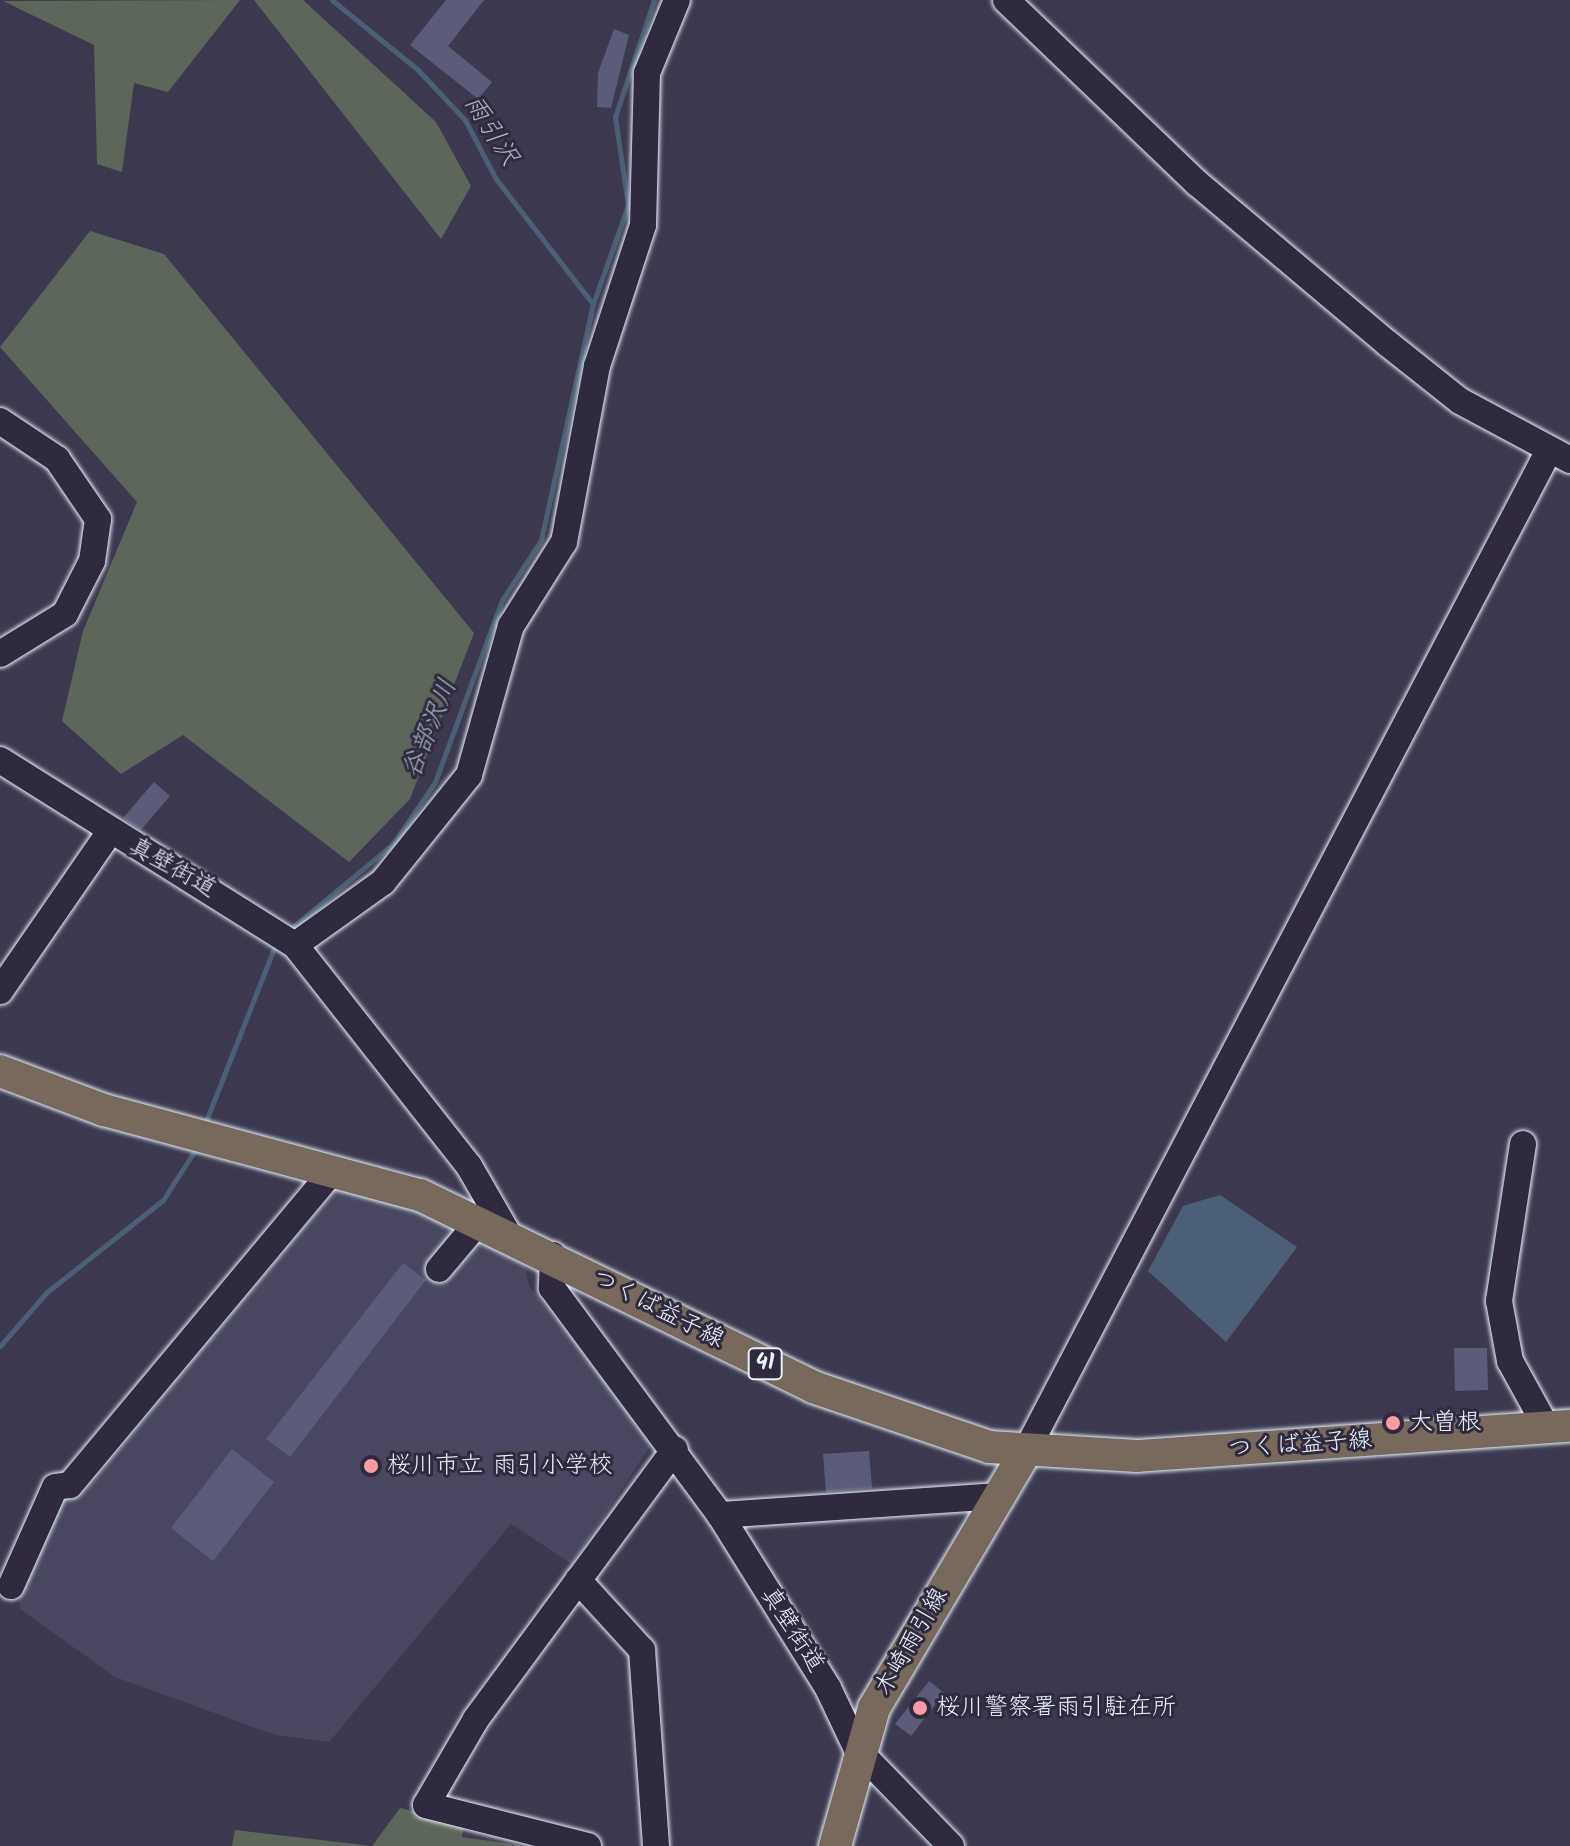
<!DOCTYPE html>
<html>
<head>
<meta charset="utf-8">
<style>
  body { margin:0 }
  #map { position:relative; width:1570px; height:1846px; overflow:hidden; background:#3c394f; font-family:Kalam,"Klee One",sans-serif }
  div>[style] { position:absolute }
  .built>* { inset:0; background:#48475f }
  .green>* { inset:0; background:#5d665a }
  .water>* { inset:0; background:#4b6076 }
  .stream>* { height:5px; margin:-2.5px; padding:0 2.5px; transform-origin:2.5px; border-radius:2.5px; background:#4b6076 }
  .building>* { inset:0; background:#5b5c7a }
  .roads { filter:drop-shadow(0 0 2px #e8f1f8) drop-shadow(0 0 2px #e8f1f8) }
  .minor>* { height:26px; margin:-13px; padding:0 13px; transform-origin:13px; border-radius:13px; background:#2f2a3d }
  .major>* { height:32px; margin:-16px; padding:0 16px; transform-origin:16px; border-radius:16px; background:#77695c }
  .dots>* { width:22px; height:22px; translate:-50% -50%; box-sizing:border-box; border:4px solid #2f2a3d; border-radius:50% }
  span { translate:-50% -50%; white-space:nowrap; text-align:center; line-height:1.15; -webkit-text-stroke:6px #2f2a3d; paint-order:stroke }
  .shield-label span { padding:2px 6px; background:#2f2a3d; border:2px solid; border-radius:6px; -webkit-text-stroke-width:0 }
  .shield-label { font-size:22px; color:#e8f1f8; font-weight:700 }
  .street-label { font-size:24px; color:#e8f1f8 }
  .poi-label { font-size:24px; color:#e8f1f8 }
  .left { translate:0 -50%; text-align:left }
  .water-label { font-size:26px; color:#a9b7c4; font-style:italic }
</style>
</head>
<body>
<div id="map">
  <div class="built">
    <i style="clip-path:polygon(339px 1185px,405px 1203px,524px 1261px,529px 1286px,655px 1439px,572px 1564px,511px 1524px,329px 1742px,275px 1735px,115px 1677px,20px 1609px,18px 1587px,59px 1493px,82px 1495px)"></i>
  </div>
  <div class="green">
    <i style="clip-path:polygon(240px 0,168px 92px,134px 83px,122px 172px,97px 164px,94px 45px,3px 1px)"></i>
    <i style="clip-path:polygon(254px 0,303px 0,436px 122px,471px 186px,441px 239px)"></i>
    <i style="clip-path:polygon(90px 231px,164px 254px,474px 633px,410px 799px,349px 862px,183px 735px,121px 774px,62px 721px,83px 631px,137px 502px,0 347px)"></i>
    <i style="clip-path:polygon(400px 1808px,464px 1824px,462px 1837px,526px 1846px,232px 1846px,235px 1830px,372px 1846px)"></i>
  </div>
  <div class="water">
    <i style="clip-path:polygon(1220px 1195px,1297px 1247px,1226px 1342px,1148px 1271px,1183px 1206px)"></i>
  </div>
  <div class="stream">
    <i style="left:332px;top:0;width:111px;rotate:39.1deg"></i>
    <i style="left:418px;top:70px;width:69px;rotate:46.8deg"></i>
    <i style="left:465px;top:120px;width:67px;rotate:62.3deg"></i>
    <i style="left:496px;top:179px;width:158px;rotate:52.2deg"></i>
    <i style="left:289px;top:930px;width:135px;rotate:-39.6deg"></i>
    <i style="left:393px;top:844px;width:75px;rotate:-55.9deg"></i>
    <i style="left:435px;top:782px;width:194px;rotate:-69.8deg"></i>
    <i style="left:502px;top:600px;width:72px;rotate:-57deg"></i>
    <i style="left:541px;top:540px;width:242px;rotate:-77.6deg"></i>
    <i style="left:593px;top:304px;width:105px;rotate:-70.5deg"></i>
    <i style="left:628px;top:205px;width:89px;rotate:-98.4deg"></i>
    <i style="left:615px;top:117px;width:123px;rotate:-71.6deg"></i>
    <i style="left:204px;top:1126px;width:197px;rotate:-68.5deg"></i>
    <i style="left:0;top:1346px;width:72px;rotate:-49deg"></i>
    <i style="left:47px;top:1292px;width:148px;rotate:-38.4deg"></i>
    <i style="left:163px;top:1200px;width:63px;rotate:-57.3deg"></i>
  </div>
  <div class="building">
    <i style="clip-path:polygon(446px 0,484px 0,448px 46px,492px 82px,478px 99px,410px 45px)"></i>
    <i style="clip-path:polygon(614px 29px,629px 35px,611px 108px,597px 107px,598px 73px)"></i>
    <i style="clip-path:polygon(154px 782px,170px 796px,141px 830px,123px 818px)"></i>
    <i style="clip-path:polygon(403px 1263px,426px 1280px,290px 1457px,266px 1439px)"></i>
    <i style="clip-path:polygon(1454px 1348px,1487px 1348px,1488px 1390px,1455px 1391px)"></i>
    <i style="clip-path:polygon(232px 1449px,274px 1482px,213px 1561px,171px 1528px)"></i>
    <i style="clip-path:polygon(869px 1451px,872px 1488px,826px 1492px,823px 1454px)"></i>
    <i style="clip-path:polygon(929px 1681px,944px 1693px,911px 1736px,895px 1724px)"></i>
  </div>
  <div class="roads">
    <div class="minor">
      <i style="left:1006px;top:0;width:265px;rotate:43.8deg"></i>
      <i style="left:1197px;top:183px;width:248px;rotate:40.1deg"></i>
      <i style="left:1387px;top:343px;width:93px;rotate:38.5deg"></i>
      <i style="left:1460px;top:401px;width:125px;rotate:28.2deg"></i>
      <i style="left:0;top:421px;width:69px;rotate:33.7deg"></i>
      <i style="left:57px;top:459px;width:73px;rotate:55.7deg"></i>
      <i style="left:98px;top:519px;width:42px;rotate:98.1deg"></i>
      <i style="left:92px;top:561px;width:59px;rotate:117deg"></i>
      <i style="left:65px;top:614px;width:76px;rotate:148.4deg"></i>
      <i style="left:0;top:760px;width:348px;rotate:32.1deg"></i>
      <i style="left:295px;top:945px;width:281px;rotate:51.8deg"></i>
      <i style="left:469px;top:1166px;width:76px;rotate:60.1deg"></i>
      <i style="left:295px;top:945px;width:108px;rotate:-35.6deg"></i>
      <i style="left:383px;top:882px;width:137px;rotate:-51.2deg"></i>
      <i style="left:469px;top:775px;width:155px;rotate:-74.3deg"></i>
      <i style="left:511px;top:626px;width:99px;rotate:-57.8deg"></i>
      <i style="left:564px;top:542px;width:179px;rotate:-79.4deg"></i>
      <i style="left:597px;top:366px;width:148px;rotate:-71.9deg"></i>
      <i style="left:643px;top:225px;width:152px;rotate:-88.5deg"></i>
      <i style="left:647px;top:73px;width:79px;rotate:-67.7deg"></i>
      <i style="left:0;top:991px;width:192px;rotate:-55.4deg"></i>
      <i style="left:1523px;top:1144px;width:159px;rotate:98.7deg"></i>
      <i style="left:1499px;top:1301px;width:61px;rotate:79.6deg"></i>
      <i style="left:1510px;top:1361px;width:77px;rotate:61.1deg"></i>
      <i style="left:553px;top:1255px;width:33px;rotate:92deg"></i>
      <i style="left:552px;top:1288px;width:282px;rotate:53.5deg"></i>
      <i style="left:720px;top:1515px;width:204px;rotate:58deg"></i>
      <i style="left:828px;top:1688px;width:68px;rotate:64.6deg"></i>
      <i style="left:857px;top:1749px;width:135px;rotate:45.9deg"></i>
      <i style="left:439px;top:1269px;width:64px;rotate:-50.1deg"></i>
      <i style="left:1025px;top:1453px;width:1129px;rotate:-62.41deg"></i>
      <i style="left:720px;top:1515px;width:281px;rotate:-3.9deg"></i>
      <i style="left:578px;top:1580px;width:95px;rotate:47.6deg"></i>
      <i style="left:642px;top:1650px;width:196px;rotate:85.9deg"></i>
      <i style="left:11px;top:1586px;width:108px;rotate:-66deg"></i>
      <i style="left:55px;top:1487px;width:15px;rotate:-8deg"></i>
      <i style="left:70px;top:1485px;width:410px;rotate:-50.1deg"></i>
      <i style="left:588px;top:1846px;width:167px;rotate:-165.8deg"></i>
      <i style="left:426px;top:1805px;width:99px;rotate:-59.8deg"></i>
      <i style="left:476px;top:1719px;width:335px;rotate:-53.6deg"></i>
    </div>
    <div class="major">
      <i style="left:0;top:1071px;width:111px;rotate:20.6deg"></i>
      <i style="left:104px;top:1110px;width:327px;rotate:15.1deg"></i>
      <i style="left:420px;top:1195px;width:437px;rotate:26deg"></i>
      <i style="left:813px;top:1387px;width:186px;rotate:18.8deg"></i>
      <i style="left:989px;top:1447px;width:148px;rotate:3.5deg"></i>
      <i style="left:1137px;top:1456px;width:434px;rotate:-4deg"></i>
      <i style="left:835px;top:1846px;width:143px;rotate:-74.2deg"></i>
      <i style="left:874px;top:1708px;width:296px;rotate:-59.4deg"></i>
    </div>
  </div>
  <div class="dots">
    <i style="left:1393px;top:1423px;background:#ff9aa2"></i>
    <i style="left:371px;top:1466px;background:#ff9aa2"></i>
    <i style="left:920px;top:1708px;background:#ff9aa2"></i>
  </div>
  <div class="shield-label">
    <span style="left:765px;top:1364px">41</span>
  </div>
  <div class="street-label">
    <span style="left:172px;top:868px;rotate:29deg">真壁街道</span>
    <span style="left:658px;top:1309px;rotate:27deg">つくば益子線</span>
    <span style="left:1300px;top:1445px;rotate:-4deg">つくば益子線</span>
    <span style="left:792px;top:1630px;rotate:57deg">真壁街道</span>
    <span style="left:912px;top:1642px;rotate:-60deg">木崎雨引線</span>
  </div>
  <div class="poi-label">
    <span class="left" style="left:1409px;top:1423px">大曽根</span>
    <span class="left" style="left:387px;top:1466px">桜川市立 雨引小学校</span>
    <span class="left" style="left:936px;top:1708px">桜川警察署雨引駐在所</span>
  </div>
  <div class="water-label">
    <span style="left:490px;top:131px;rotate:57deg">雨引沢</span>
    <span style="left:431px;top:729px;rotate:-68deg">谷部沢川</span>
  </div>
</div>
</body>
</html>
